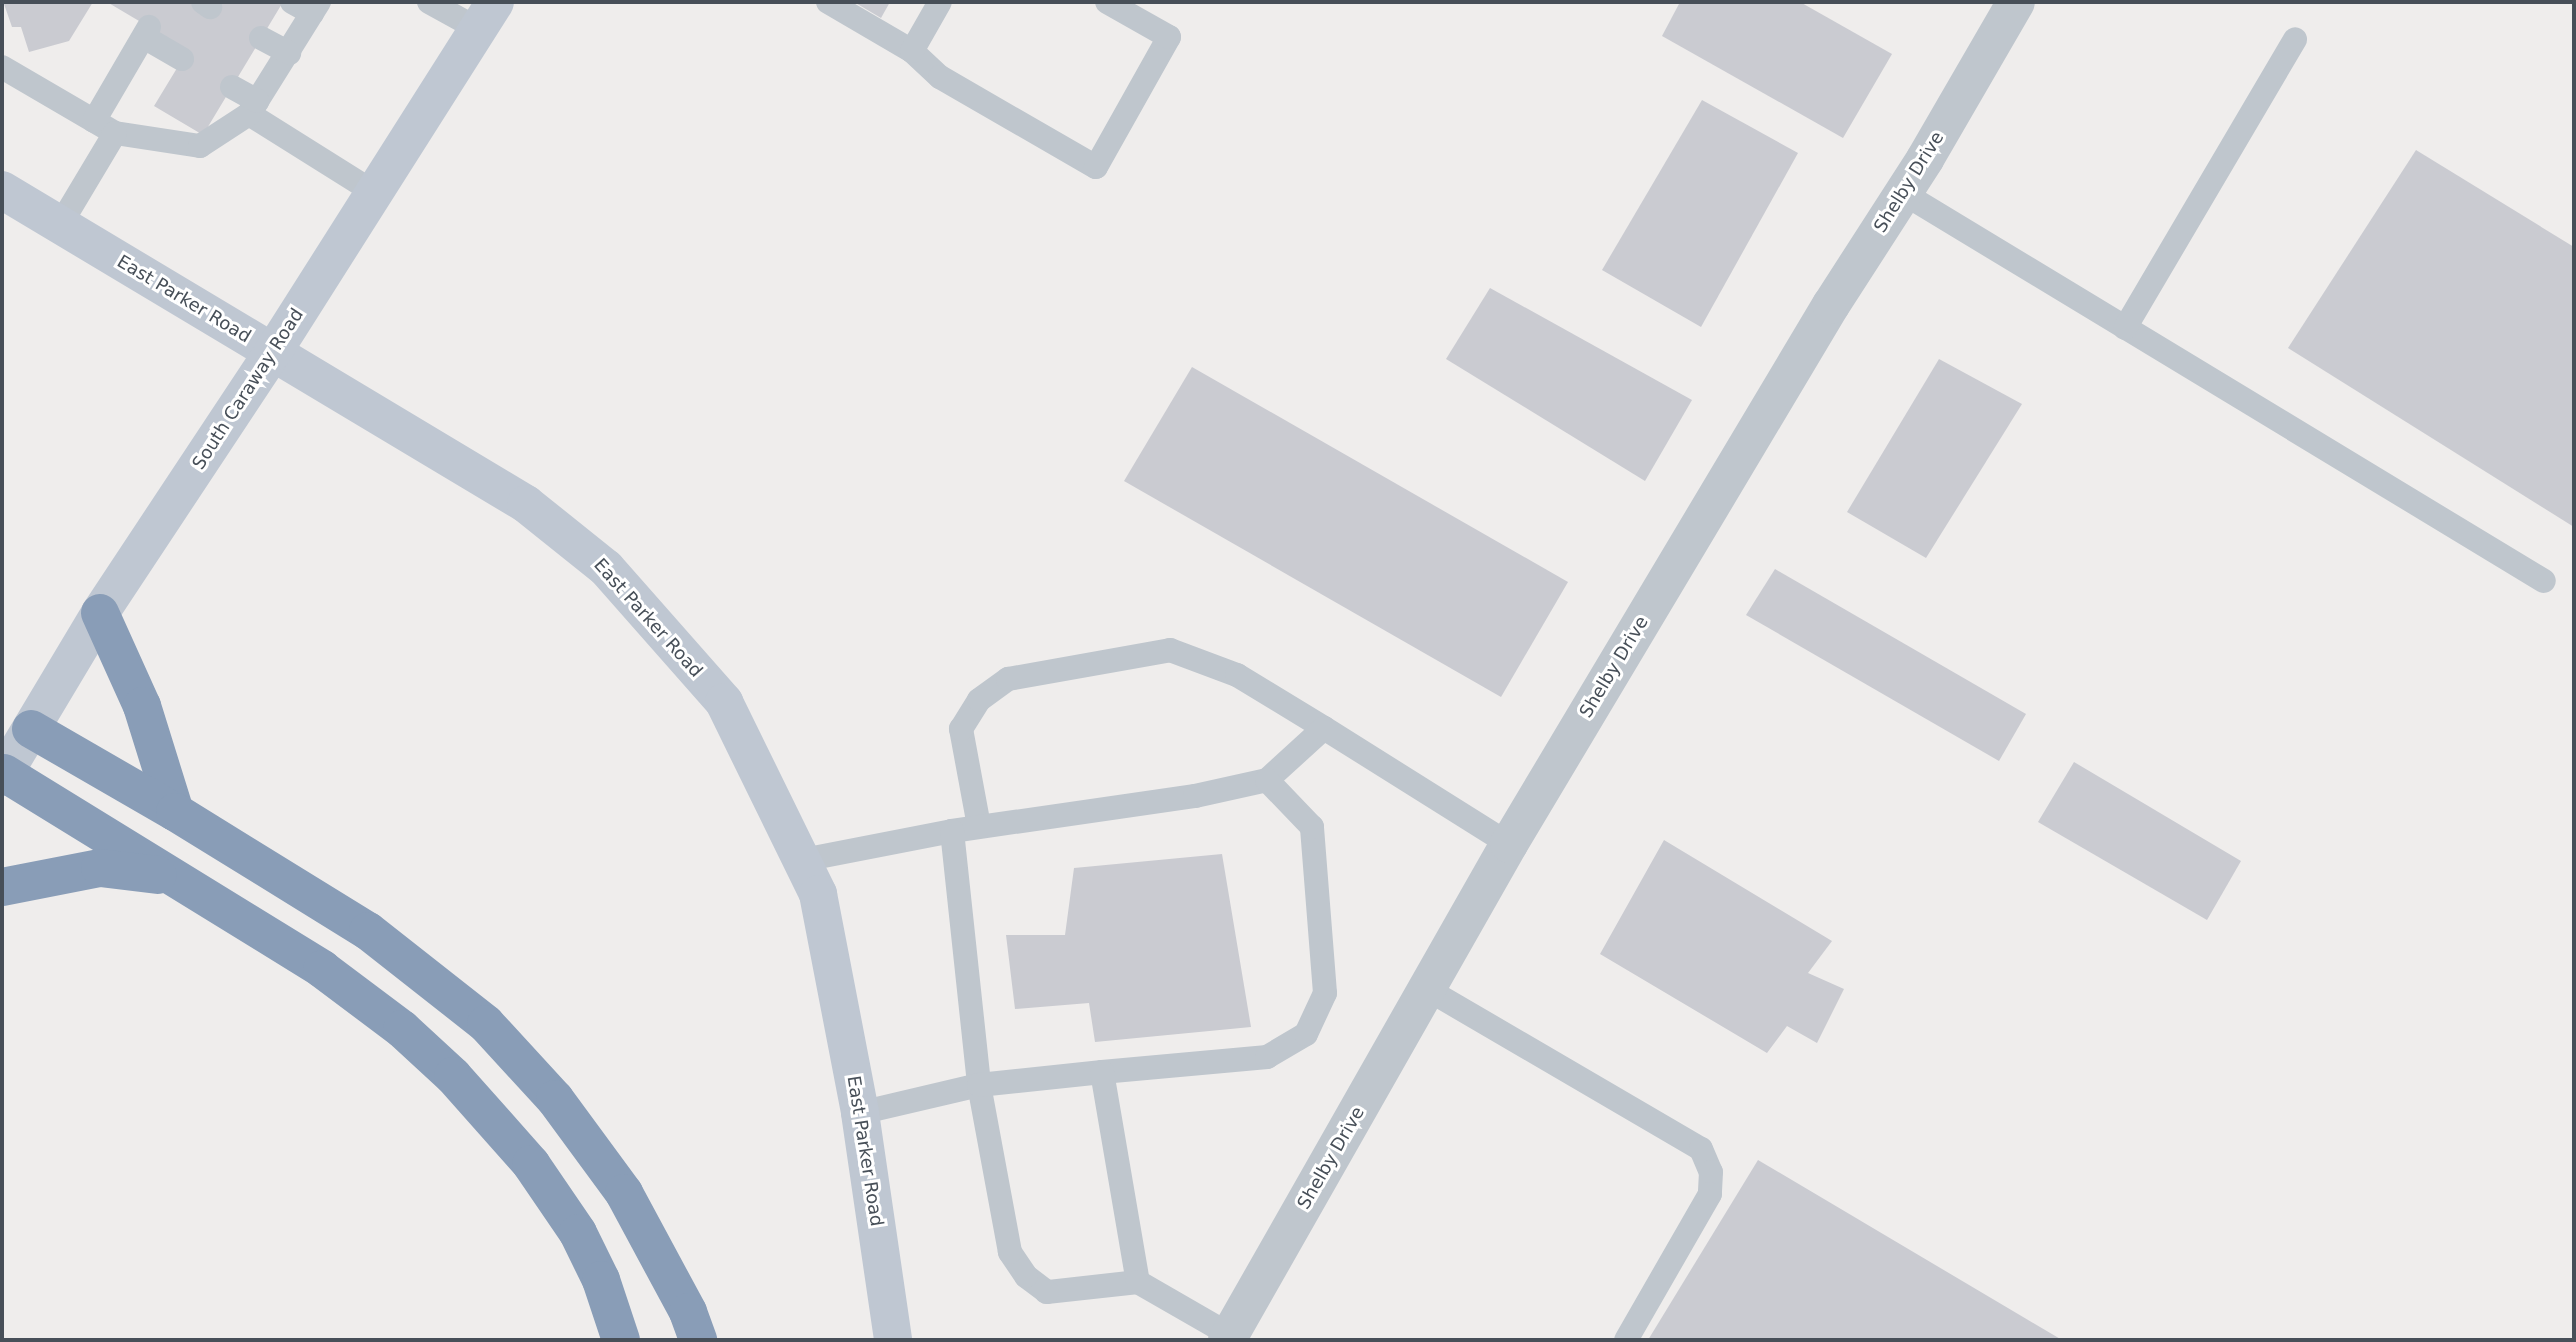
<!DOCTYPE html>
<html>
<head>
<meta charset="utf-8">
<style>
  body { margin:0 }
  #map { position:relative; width:2576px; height:1342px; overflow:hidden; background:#efedec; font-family:"DejaVu Sans",sans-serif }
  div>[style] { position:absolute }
  .building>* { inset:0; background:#cacbd1 }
  .lane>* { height:24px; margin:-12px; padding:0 12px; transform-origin:12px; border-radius:12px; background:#bfc6cd }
  .street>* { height:38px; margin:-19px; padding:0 19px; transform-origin:19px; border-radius:19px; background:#bfc6cd }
  .secondary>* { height:38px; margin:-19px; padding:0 19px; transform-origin:19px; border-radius:19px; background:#bfc7d2 }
  .highway>* { height:38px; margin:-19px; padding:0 19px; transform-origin:19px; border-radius:19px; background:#899db7 }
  span { translate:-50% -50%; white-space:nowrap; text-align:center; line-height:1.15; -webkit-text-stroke:6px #fff; paint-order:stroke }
  .street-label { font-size:18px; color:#474f58 }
  .frame { position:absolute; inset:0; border:4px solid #474f58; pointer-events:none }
</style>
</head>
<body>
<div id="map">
  <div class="building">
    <i style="clip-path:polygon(11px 2px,93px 2px,69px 41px,29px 52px,21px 27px,12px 27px,4px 4px)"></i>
    <i style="clip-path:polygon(107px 2px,188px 2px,207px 13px,213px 2px,283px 2px,203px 135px,154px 106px,188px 50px)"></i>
    <i style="clip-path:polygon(854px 2px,890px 2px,881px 18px)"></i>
    <i style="clip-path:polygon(1680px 2px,1800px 2px,1892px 54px,1843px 138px,1662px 36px)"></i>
    <i style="clip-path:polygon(1702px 100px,1798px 153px,1701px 327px,1602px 270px)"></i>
    <i style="clip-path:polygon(2416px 150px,2574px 247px,2574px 527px,2288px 348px)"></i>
    <i style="clip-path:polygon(1490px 288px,1692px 400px,1645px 481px,1446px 359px)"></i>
    <i style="clip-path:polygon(1939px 359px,2022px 404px,1926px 558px,1847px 512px)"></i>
    <i style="clip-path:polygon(1192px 367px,1568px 582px,1501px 697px,1124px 481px)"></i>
    <i style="clip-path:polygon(1775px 569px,2026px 714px,1999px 761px,1746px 615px)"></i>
    <i style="clip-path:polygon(2074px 762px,2241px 861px,2207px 920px,2038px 822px)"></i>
    <i style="clip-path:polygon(1664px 840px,1832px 941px,1808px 973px,1844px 989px,1817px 1043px,1787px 1026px,1767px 1053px,1600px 954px)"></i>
    <i style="clip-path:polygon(1222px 854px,1251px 1027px,1095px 1042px,1089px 1003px,1015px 1009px,1006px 935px,1065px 935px,1074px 868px)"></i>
    <i style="clip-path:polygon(1758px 1160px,2062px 1340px,1648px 1340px)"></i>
  </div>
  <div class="lane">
    <i style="left:203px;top:2px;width:9px;rotate:36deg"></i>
    <i style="left:292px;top:2px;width:23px;rotate:29deg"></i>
    <i style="left:319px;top:2px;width:132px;rotate:122deg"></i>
    <i style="left:249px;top:114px;width:149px;rotate:32.1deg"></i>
    <i style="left:429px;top:2px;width:56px;rotate:28.9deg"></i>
    <i style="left:828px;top:2px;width:97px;rotate:30.3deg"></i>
    <i style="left:912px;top:51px;width:38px;rotate:43deg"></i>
    <i style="left:940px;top:77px;width:180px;rotate:30deg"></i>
    <i style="left:1096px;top:167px;width:149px;rotate:-60.7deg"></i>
    <i style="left:1169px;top:37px;width:71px;rotate:-150.6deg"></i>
    <i style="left:144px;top:37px;width:44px;rotate:30.1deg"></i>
    <i style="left:261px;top:38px;width:32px;rotate:28deg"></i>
    <i style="left:912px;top:51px;width:56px;rotate:-60.3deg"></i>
    <i style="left:2px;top:67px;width:131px;rotate:30.3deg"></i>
    <i style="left:115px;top:133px;width:86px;rotate:8.7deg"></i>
    <i style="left:200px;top:146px;width:59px;rotate:-33.1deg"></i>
    <i style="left:232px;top:87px;width:29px;rotate:29deg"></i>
    <i style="left:94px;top:121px;width:109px;rotate:-59.7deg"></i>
    <i style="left:1903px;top:193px;width:749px;rotate:31.19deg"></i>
    <i style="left:60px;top:225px;width:107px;rotate:-59.1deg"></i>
    <i style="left:2125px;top:328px;width:335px;rotate:-59.5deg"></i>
    <i style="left:979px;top:826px;width:99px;rotate:-100.5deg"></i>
    <i style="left:961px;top:729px;width:34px;rotate:-58deg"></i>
    <i style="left:979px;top:700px;width:36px;rotate:-36deg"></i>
    <i style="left:1008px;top:679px;width:165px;rotate:-10.1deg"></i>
    <i style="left:1170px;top:650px;width:72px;rotate:20.5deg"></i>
    <i style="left:1237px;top:675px;width:102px;rotate:31.3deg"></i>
    <i style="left:952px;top:831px;width:246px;rotate:-8.2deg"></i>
    <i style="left:1195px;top:796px;width:74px;rotate:-12.5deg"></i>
    <i style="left:1267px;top:780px;width:77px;rotate:-42.4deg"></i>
    <i style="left:1324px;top:728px;width:218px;rotate:32.1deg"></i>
    <i style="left:803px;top:860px;width:152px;rotate:-11deg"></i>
    <i style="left:952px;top:831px;width:255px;rotate:83.9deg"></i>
    <i style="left:979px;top:1085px;width:122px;rotate:166.8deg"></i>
    <i style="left:1427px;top:989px;width:317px;rotate:30.3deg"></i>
    <i style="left:1701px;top:1149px;width:25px;rotate:67deg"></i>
    <i style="left:1711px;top:1172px;width:22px;rotate:93deg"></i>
    <i style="left:1710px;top:1194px;width:168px;rotate:119.9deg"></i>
    <i style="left:1102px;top:1072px;width:166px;rotate:-5.2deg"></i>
    <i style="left:1267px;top:1057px;width:45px;rotate:-30.5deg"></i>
    <i style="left:1306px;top:1034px;width:45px;rotate:-65.1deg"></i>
    <i style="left:1325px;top:993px;width:167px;rotate:-94.5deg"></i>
    <i style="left:1312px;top:827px;width:65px;rotate:-133.8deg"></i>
    <i style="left:1138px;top:1282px;width:92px;rotate:173.7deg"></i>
    <i style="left:1047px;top:1292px;width:26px;rotate:-143deg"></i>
    <i style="left:1026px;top:1276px;width:29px;rotate:-124deg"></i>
    <i style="left:1010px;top:1252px;width:170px;rotate:-100.5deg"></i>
    <i style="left:979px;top:1085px;width:124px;rotate:-6deg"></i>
    <i style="left:1102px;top:1072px;width:213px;rotate:80.3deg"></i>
    <i style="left:1138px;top:1282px;width:106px;rotate:29.9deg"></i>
  </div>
  <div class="street">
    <i style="left:1227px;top:1340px;width:571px;rotate:-60.38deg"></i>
    <i style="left:1509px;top:844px;width:628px;rotate:-59.15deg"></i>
    <i style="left:1831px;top:305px;width:174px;rotate:-57.2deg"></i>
    <i style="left:1925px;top:159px;width:181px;rotate:-59.9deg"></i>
  </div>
  <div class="secondary">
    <i style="left:2px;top:190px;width:611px;rotate:30.93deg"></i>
    <i style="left:526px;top:504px;width:102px;rotate:38.7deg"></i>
    <i style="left:606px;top:568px;width:179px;rotate:48.6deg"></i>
    <i style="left:724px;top:702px;width:214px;rotate:63.9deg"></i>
    <i style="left:818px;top:894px;width:223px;rotate:79.1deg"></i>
    <i style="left:860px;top:1113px;width:229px;rotate:81.7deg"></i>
    <i style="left:2px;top:777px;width:191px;rotate:-59.1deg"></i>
    <i style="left:100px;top:613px;width:313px;rotate:-56.5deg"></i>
    <i style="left:273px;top:352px;width:414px;rotate:-57.6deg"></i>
  </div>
  <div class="highway">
    <i style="left:100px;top:613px;width:102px;rotate:65.7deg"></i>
    <i style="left:142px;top:706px;width:111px;rotate:72.7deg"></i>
    <i style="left:31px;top:729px;width:166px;rotate:30deg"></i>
    <i style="left:175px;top:812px;width:227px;rotate:31.7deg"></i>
    <i style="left:368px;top:931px;width:150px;rotate:38.2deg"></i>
    <i style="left:486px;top:1024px;width:102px;rotate:47.4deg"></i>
    <i style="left:555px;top:1099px;width:117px;rotate:53.7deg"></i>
    <i style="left:624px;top:1193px;width:135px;rotate:61.7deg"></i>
    <i style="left:688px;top:1312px;width:30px;rotate:70deg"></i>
    <i style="left:4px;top:773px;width:374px;rotate:31.6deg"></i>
    <i style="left:322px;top:969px;width:100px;rotate:36.9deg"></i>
    <i style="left:402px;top:1029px;width:69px;rotate:42.7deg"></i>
    <i style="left:453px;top:1076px;width:118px;rotate:48.4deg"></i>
    <i style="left:531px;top:1164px;width:83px;rotate:55.7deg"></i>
    <i style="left:578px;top:1233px;width:52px;rotate:63.9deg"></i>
    <i style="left:601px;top:1280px;width:63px;rotate:71.6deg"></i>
    <i style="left:2px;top:887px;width:100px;rotate:-11deg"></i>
    <i style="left:100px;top:868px;width:58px;rotate:6.9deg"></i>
  </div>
  <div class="street-label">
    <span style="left:1909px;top:182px;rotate:-58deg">Shelby Drive</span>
    <span style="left:184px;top:299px;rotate:31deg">East Parker Road</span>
    <span style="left:248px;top:389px;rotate:-57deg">South Caraway Road</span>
    <span style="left:648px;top:618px;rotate:48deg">East Parker Road</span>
    <span style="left:1614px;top:667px;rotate:-59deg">Shelby Drive</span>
    <span style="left:865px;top:1151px;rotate:81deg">East Parker Road</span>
    <span style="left:1331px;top:1158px;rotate:-60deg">Shelby Drive</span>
  </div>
  <div class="frame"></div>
</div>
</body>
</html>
